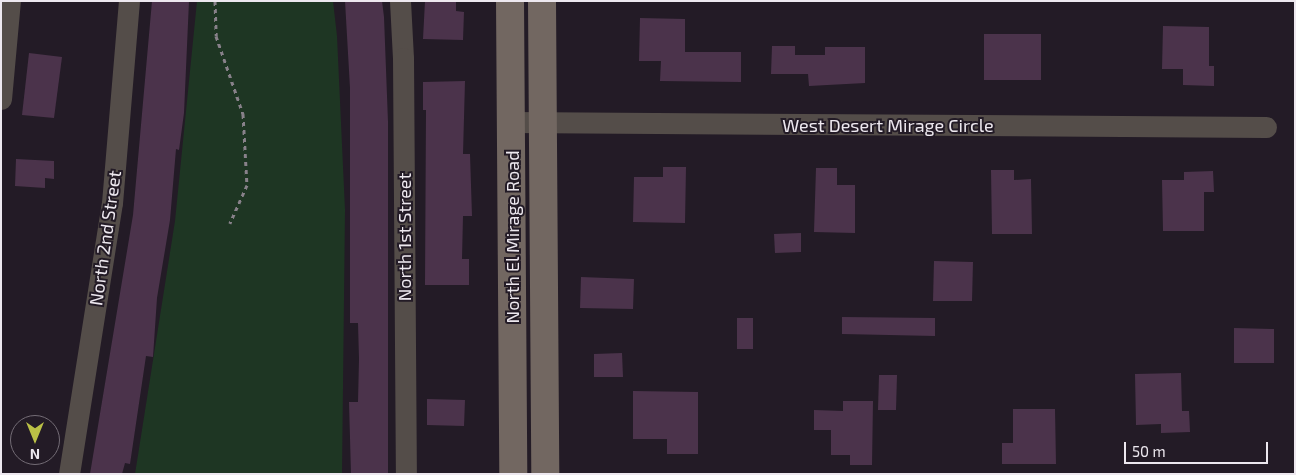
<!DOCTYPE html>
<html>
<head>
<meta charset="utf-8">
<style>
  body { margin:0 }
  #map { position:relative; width:1296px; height:475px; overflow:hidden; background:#231b26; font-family:"Exo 2",sans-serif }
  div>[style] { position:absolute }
  .green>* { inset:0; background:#1e3623 }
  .building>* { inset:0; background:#4b334b }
  .path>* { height:3px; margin-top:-1.5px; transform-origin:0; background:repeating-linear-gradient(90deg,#88818a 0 4px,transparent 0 8px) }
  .street>* { height:21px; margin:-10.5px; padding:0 10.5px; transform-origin:10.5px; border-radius:10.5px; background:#544d49 }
  .secondary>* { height:28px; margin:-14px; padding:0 14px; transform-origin:14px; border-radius:14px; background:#726761 }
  span { translate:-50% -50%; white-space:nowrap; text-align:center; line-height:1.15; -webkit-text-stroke:4px #231b26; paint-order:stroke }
  .street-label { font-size:18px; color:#ede8ef }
  .frame { position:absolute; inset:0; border:2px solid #ede8ef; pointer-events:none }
  .north { position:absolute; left:10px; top:415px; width:50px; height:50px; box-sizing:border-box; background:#231b26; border:1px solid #746d76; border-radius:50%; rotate:180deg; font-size:14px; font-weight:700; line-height:20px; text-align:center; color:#ede8ef }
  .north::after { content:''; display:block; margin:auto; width:18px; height:22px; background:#bac046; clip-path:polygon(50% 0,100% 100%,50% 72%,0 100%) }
  .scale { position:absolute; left:1124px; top:442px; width:144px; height:22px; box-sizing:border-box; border:2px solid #ede8ef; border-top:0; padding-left:6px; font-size:15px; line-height:18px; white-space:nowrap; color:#ede8ef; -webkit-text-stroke:4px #231b26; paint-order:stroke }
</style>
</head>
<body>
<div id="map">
  <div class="green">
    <i style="clip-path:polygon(197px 1px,333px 1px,337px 36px,345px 210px,342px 474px,135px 474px,175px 221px)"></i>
  </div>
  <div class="building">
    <i style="clip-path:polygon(152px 1px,189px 1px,184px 113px,179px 150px,176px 149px,170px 220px,157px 298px,153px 357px,146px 356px,130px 464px,125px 463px,122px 474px,90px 474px,133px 215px)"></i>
    <i style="clip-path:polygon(345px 1px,382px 1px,384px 17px,388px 122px,388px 474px,351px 474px,349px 402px,358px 402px,359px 359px,358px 323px,350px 323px,350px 88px)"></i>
    <i style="clip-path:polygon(425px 1px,456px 1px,456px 11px,464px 12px,463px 40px,423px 39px)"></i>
    <i style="clip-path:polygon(640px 18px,685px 19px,685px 52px,741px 52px,741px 82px,660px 81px,661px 61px,639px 61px)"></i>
    <i style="clip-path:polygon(1163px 26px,1209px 27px,1209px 66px,1214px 66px,1214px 86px,1183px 85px,1183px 69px,1162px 69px)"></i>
    <i style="clip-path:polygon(984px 34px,1041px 34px,1041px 80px,984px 80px)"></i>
    <i style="clip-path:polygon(772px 46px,795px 46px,795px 55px,825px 55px,825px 47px,865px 47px,865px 83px,809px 86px,808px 74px,771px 74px)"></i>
    <i style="clip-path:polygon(29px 53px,62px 57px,54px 118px,22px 115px)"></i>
    <i style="clip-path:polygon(465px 81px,463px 154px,470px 154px,472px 216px,463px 216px,462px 259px,469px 259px,469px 285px,425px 285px,426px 110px,423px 110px,423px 82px)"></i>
    <i style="clip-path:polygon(16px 159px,54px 161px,54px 179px,45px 178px,45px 188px,15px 186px)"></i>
    <i style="clip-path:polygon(663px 167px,686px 167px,685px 223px,633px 222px,634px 177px,663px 177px)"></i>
    <i style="clip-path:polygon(816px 168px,837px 168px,837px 185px,855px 185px,855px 233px,814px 232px)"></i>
    <i style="clip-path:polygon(991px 170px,1014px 170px,1014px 180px,1031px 179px,1032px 234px,992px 234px)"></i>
    <i style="clip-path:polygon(1213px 171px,1214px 192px,1204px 192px,1204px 231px,1163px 231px,1162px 180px,1184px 180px,1184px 172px)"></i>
    <i style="clip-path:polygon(801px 233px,801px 252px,775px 253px,774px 234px)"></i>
    <i style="clip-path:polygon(934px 261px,973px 262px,972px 301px,933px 301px)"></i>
    <i style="clip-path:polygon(581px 277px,634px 279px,633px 309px,580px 308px)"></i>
    <i style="clip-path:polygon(842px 317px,935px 318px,935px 336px,842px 334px)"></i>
    <i style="clip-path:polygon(737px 318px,753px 318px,753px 349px,737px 349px)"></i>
    <i style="clip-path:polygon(1234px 328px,1274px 329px,1274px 363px,1234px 363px)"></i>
    <i style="clip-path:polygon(622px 353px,623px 377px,594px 377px,594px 354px)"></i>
    <i style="clip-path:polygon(1181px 373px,1182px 411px,1189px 411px,1190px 432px,1161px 433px,1161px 424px,1136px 425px,1135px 374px)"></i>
    <i style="clip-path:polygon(879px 375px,897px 375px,896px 410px,878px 410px)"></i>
    <i style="clip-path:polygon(633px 391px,698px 392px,698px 454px,667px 454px,667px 439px,633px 439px)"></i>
    <i style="clip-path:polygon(427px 399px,465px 400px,464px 426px,427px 425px)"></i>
    <i style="clip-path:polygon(843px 401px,873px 401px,872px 465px,850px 465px,850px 455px,831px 455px,831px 430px,814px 430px,814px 410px,843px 411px)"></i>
    <i style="clip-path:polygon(1013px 409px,1055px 409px,1056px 464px,1002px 464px,1002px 443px,1013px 443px)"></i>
  </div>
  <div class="path">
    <i style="left:215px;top:1px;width:35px;rotate:88deg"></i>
    <i style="left:216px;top:36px;width:83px;rotate:70.9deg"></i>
    <i style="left:243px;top:114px;width:71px;rotate:86.8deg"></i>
    <i style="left:247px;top:185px;width:42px;rotate:114.1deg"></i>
  </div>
  <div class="street">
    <i style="left:400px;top:1px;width:57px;rotate:87deg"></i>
    <i style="left:403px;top:58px;width:416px;rotate:89.6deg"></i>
    <i style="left:1px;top:99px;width:98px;rotate:-84.8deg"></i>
    <i style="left:511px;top:122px;width:755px;rotate:0.38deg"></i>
    <i style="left:69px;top:474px;width:274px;rotate:-81deg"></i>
    <i style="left:112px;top:203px;width:203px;rotate:-85.2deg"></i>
  </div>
  <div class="secondary">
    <i style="left:510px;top:1px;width:473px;rotate:89.6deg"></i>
    <i style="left:542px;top:1px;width:473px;rotate:89.6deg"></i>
  </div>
  <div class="street-label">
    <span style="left:888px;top:125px">West Desert Mirage Circle</span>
    <span style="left:404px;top:237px;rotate:-90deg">North 1st Street</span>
    <span style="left:512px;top:237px;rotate:-90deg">North El Mirage Road</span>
    <span style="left:105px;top:238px;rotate:-82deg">North 2nd Street</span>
  </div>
  <div class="frame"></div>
  <div class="north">N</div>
  <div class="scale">50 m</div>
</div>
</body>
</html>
